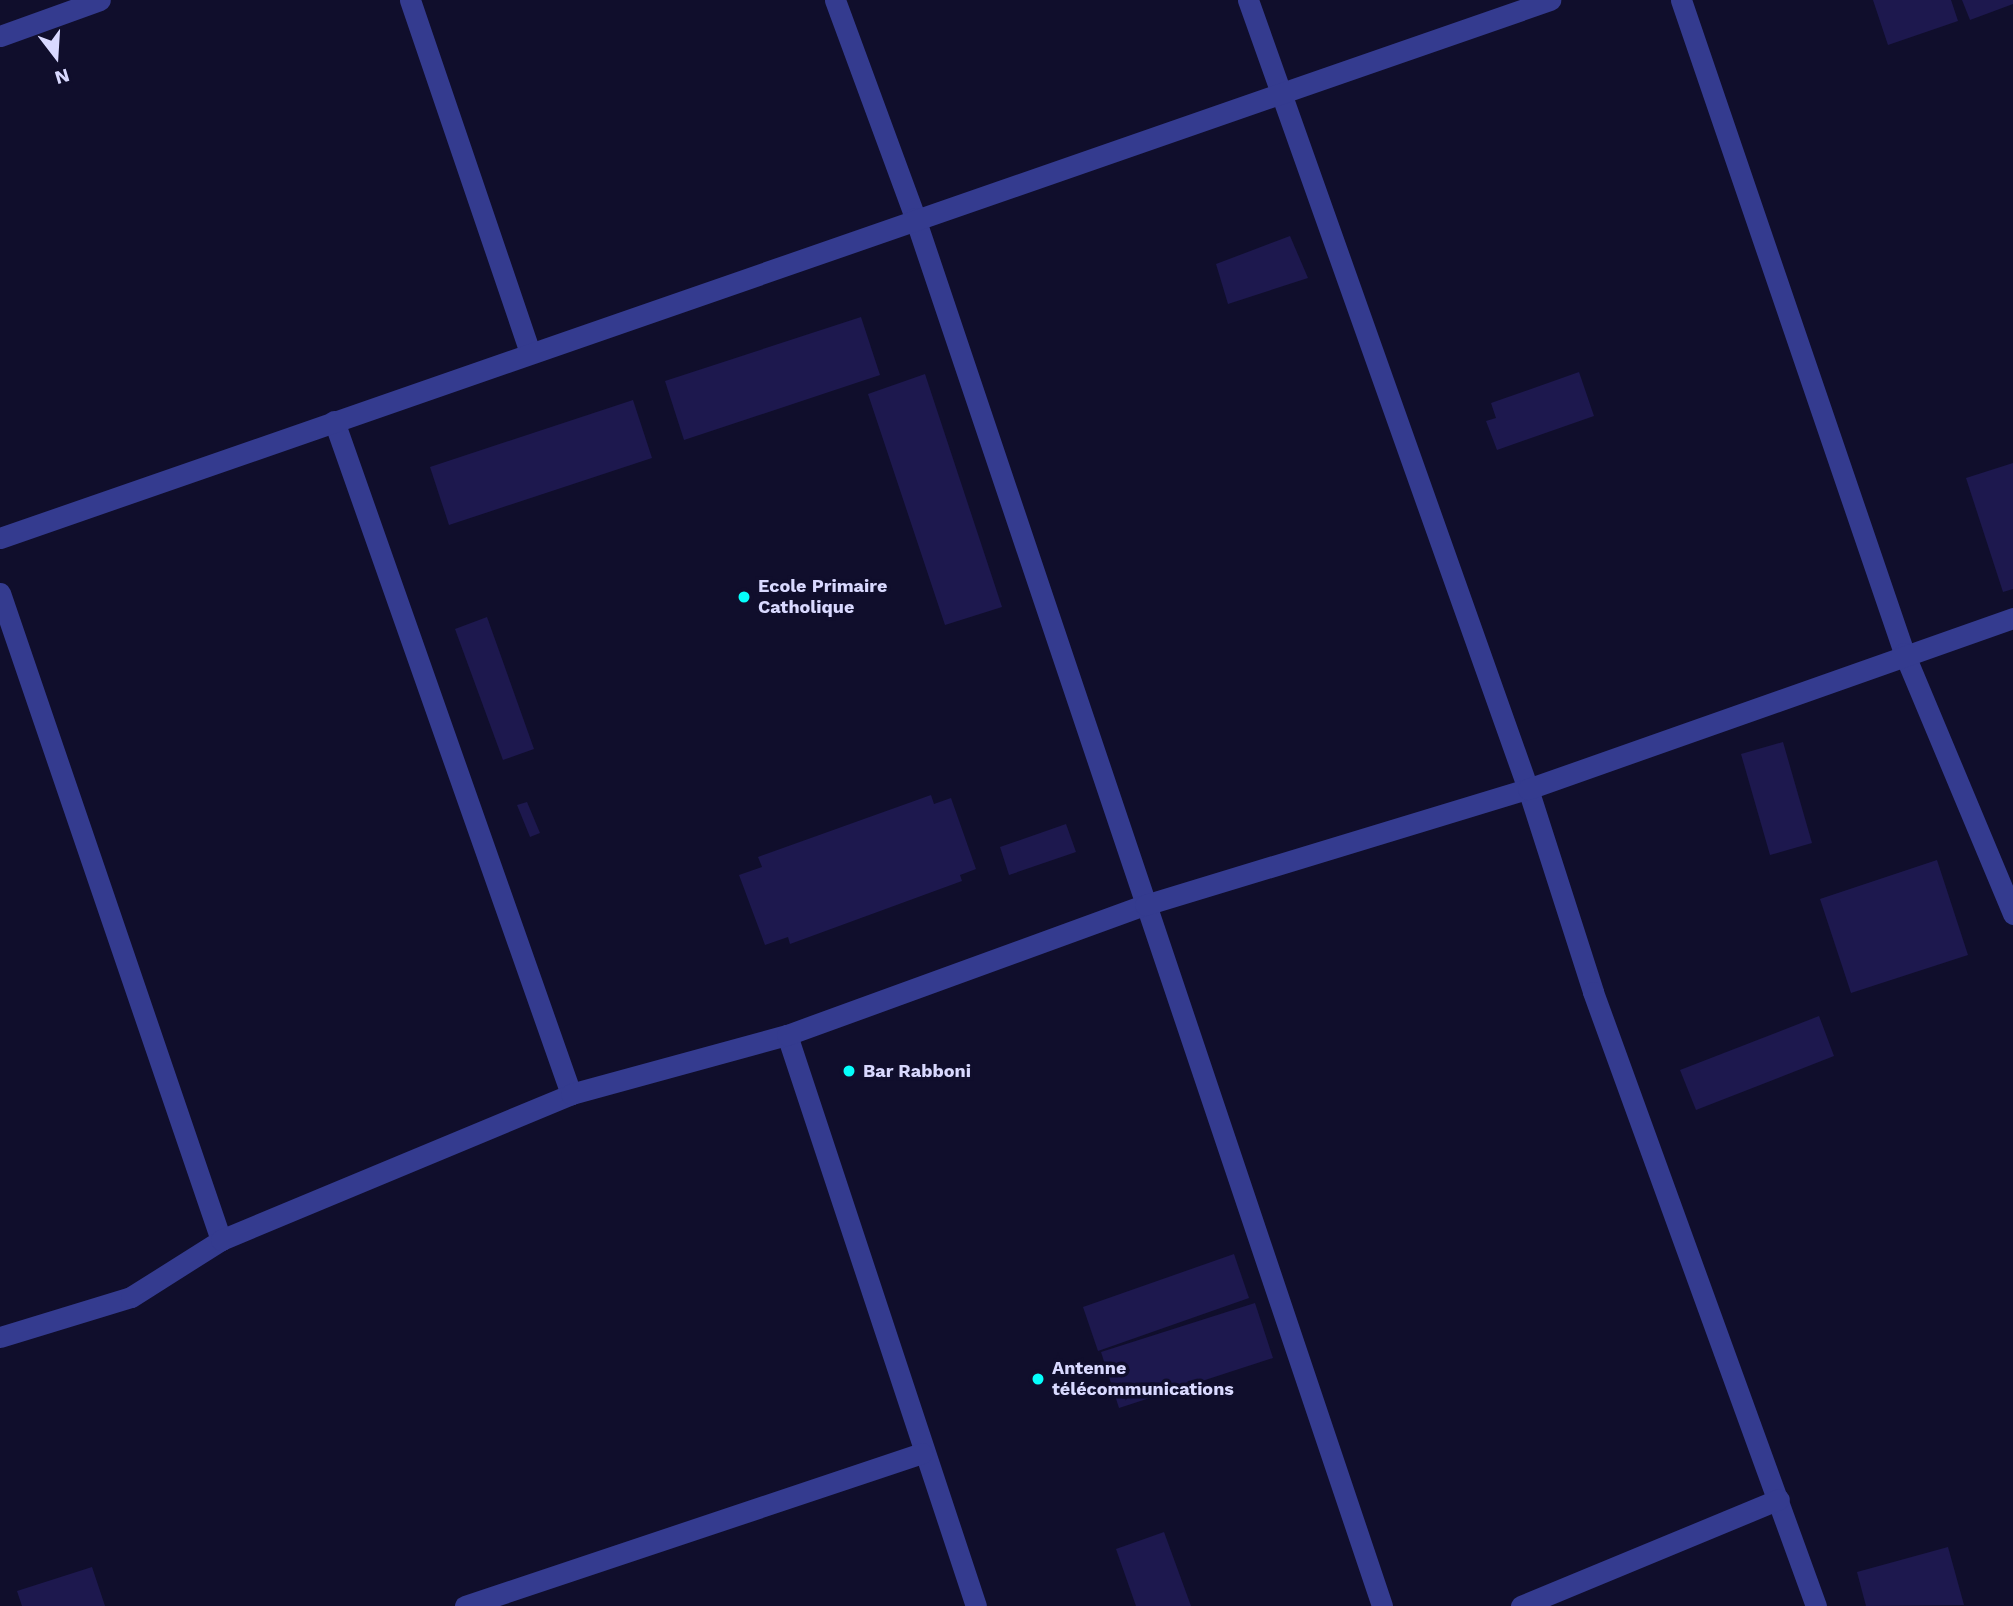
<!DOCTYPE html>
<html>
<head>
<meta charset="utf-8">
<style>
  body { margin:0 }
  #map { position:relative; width:2013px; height:1606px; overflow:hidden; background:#100e2c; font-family:"Work Sans",sans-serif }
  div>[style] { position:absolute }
  .building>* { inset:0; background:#1d184e }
  .street>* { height:21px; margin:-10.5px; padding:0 10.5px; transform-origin:10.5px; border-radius:10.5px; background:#343b8f }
  .dots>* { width:19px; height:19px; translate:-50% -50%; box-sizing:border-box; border:4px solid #100e2c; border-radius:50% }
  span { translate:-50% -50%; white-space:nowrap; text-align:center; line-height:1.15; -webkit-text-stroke:7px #100e2c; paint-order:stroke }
  .poi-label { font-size:18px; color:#d9d9ff; font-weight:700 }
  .left { translate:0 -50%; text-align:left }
  .north { position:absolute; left:21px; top:21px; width:70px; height:70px; -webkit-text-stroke:5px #100e2c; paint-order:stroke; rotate:163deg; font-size:19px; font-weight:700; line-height:28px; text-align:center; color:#d9d9ff }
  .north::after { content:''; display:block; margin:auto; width:24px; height:32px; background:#d9d9ff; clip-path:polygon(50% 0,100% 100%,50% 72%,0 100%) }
</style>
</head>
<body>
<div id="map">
  <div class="building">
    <i style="clip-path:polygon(1873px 0,1951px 0,1958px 21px,1888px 45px)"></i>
    <i style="clip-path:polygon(1962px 0,2013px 0,2013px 4px,1970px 20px)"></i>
    <i style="clip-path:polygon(1290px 236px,1308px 278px,1228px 304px,1216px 264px)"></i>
    <i style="clip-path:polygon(861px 317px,880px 375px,684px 440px,665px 381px)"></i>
    <i style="clip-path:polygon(1579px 372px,1594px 416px,1497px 450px,1486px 421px,1496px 418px,1491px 403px)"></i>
    <i style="clip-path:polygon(925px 374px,1002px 607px,945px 625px,868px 394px)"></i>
    <i style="clip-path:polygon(633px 400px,652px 458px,449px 525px,430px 467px)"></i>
    <i style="clip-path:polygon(2013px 463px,2013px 589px,2003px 592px,1966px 478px)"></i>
    <i style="clip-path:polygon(487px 617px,534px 749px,503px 760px,455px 629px)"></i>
    <i style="clip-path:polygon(1783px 742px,1812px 843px,1770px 855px,1741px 754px)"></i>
    <i style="clip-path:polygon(931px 795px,934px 804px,951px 798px,976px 869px,960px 875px,962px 881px,790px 944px,788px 937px,765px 945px,739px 875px,762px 867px,758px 857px)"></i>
    <i style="clip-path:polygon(527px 802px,540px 833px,530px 837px,517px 805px)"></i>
    <i style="clip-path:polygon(1066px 824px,1076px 852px,1009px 875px,1000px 847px)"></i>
    <i style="clip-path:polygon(1937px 860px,1968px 955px,1851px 993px,1820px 899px)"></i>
    <i style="clip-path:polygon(1819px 1016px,1834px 1056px,1696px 1110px,1680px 1070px)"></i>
    <i style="clip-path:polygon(1234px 1254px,1249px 1298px,1098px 1351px,1083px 1307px)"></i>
    <i style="clip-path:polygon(1255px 1303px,1273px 1358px,1119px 1408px,1101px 1352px)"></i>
    <i style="clip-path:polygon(1164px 1532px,1191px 1606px,1136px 1606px,1116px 1549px)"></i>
    <i style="clip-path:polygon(1948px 1547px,1964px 1605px,1866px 1606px,1857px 1572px)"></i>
    <i style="clip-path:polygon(92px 1567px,105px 1606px,22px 1606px,17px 1591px)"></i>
  </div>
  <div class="street">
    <i style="left:410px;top:0;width:370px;rotate:71.2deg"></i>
    <i style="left:835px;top:0;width:232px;rotate:69.8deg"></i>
    <i style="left:915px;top:218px;width:1464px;rotate:71.4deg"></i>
    <i style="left:1248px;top:0;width:837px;rotate:70.46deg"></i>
    <i style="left:1528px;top:789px;width:213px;rotate:72.2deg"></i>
    <i style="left:1593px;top:992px;width:653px;rotate:70.04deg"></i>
    <i style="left:1681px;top:0;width:690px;rotate:71.14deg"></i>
    <i style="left:1904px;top:653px;width:283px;rotate:67.3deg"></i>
    <i style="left:0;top:36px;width:106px;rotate:-19.8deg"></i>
    <i style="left:334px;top:421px;width:714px;rotate:70.6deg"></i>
    <i style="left:0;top:538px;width:1641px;rotate:-19.14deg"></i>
    <i style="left:0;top:593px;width:684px;rotate:71.14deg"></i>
    <i style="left:787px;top:1035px;width:601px;rotate:71.69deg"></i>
    <i style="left:0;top:1337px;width:137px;rotate:-17deg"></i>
    <i style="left:131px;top:1297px;width:107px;rotate:-32.3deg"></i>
    <i style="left:221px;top:1240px;width:379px;rotate:-22.6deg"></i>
    <i style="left:571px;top:1094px;width:224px;rotate:-15.3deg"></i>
    <i style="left:787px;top:1035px;width:381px;rotate:-20deg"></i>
    <i style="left:1145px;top:905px;width:400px;rotate:-16.9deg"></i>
    <i style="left:1528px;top:789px;width:514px;rotate:-19.42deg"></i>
    <i style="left:465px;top:1606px;width:482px;rotate:-18.5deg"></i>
    <i style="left:1521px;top:1606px;width:279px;rotate:-22.5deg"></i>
  </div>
  <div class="dots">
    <i style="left:744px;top:597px;background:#05fffc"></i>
    <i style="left:849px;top:1071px;background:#05fffc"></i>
    <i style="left:1038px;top:1379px;background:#05fffc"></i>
  </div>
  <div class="poi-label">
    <span class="left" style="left:758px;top:597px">Ecole Primaire<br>Catholique</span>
    <span class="left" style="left:863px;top:1071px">Bar Rabboni</span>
    <span class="left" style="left:1052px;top:1379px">Antenne<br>télécommunications</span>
  </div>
  <div class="north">N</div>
</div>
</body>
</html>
